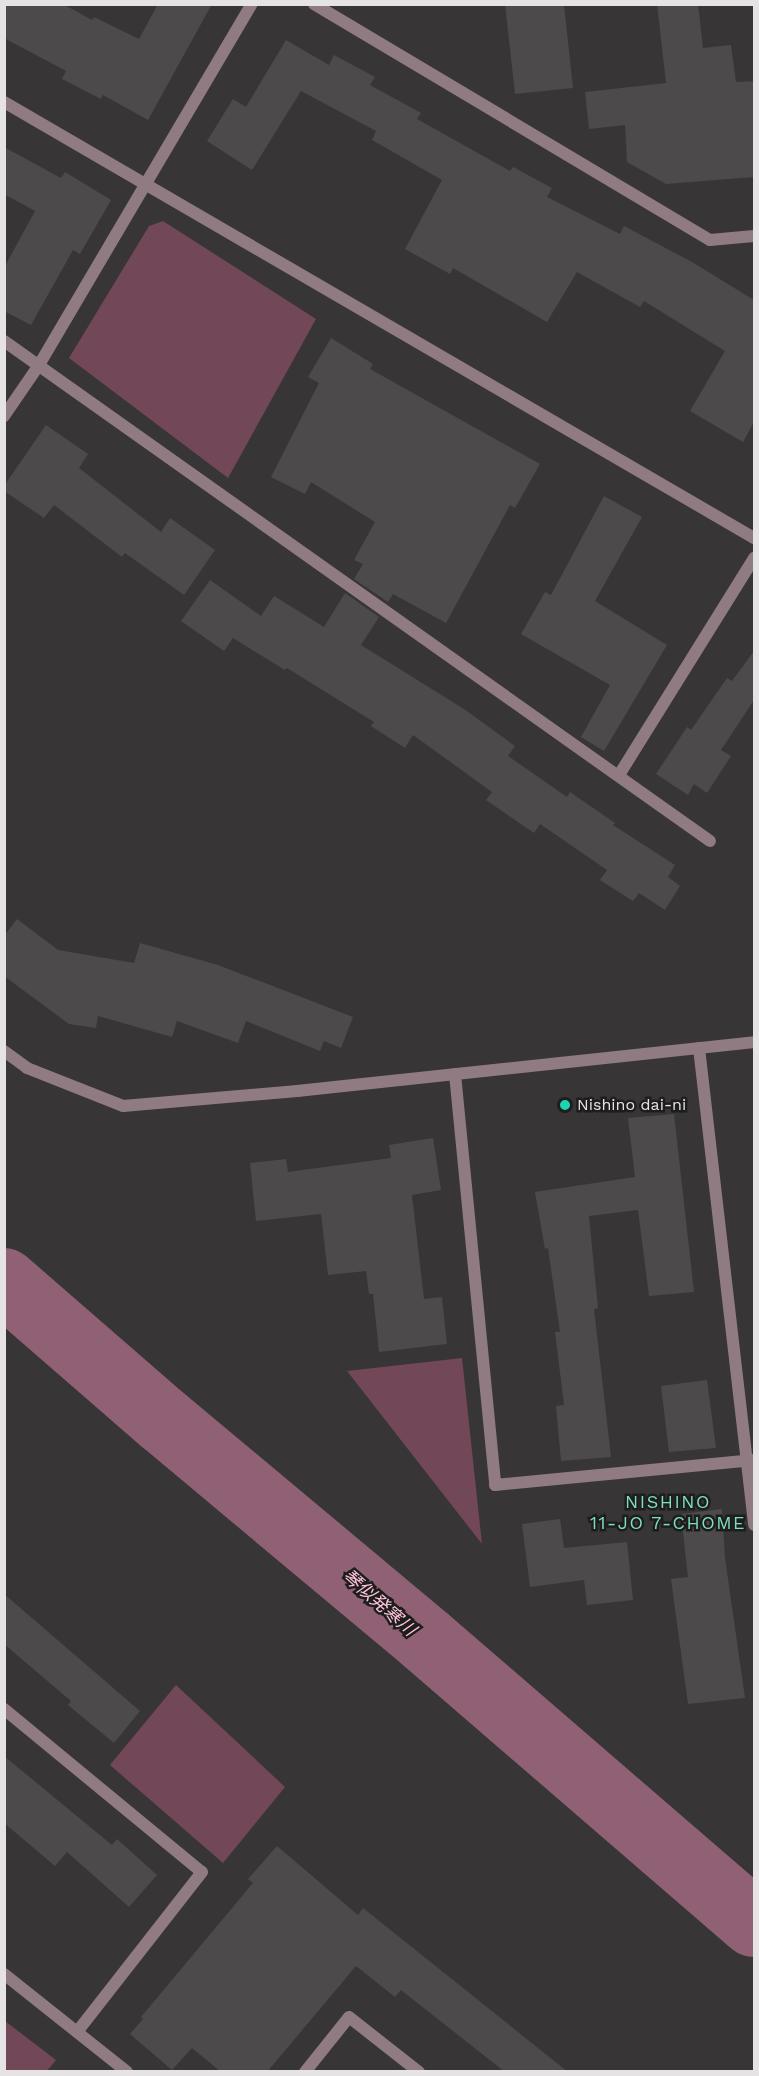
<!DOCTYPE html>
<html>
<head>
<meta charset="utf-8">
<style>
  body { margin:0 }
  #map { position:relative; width:759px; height:2076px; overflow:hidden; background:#383536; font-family:"Work Sans","Noto Sans JP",sans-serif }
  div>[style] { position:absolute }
  .green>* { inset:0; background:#724758 }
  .river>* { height:68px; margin:-34px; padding:0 34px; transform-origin:34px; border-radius:34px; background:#906174 }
  .building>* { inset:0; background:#4d4a4b }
  .street>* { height:12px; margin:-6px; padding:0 6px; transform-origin:6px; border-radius:6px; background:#907b83 }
  .dots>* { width:16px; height:16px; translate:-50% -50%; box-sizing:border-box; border:3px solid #1e1d1d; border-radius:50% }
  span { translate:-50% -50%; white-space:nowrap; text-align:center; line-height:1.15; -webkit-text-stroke:5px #1e1d1d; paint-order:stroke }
  .poi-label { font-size:16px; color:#e5e3e4 }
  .left { translate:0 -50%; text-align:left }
  .neighbourhood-label { font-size:18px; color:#7edec4; letter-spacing:1.5px }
  .water-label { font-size:18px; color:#ffc2d9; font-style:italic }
  .frame { position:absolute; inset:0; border:6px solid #e5e3e4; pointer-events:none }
</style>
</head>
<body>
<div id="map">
  <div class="green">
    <i style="clip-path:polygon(163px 221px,316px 319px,228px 478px,69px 358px,149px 226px)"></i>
    <i style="clip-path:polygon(462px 1358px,482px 1544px,347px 1371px)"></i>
    <i style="clip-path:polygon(176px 1685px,285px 1787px,223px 1863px,110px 1765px)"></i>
    <i style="clip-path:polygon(5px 2021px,56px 2060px,47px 2071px,5px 2071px)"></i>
  </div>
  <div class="river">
    <i style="left:4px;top:1282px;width:211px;rotate:41deg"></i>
    <i style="left:163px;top:1420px;width:343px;rotate:39.9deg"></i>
    <i style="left:426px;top:1640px;width:433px;rotate:40.8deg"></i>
  </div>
  <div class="building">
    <i style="clip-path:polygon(4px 4px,63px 4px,92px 20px,94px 17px,139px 39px,158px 4px,212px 4px,148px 120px,103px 95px,101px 99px,62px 79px,66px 71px,4px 38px)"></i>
    <i style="clip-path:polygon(505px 4px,564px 4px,573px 88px,515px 94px)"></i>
    <i style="clip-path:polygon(657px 4px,698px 4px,703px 48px,731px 45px,736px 82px,754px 81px,754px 177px,666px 184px,627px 162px,625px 125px,589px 129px,585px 92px,666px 83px)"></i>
    <i style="clip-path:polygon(286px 40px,329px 65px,334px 55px,375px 77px,370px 85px,421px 113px,417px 119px,510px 171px,513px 167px,552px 188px,547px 197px,620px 234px,624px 226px,692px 262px,754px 300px,754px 422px,743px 442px,690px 411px,725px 351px,644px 301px,640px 307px,577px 272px,547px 322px,453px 268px,450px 274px,405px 249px,442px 180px,372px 140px,376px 131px,301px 91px,252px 170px,207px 141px,233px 99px,246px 107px)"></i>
    <i style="clip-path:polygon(4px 147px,61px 178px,65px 172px,111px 200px,80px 254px,73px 250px,31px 325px,4px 311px,4px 268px,35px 211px,4px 194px)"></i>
    <i style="clip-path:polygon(331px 338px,373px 364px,370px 369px,540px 464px,515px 508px,510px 505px,446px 623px,393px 594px,388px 602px,354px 579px,363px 564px,354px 560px,375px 522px,311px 482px,305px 494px,271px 477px,319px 383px,308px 377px)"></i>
    <i style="clip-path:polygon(46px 425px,88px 454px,79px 468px,161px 532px,170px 518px,215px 550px,184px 595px,125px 553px,122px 557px,54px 505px,44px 518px,4px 491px,4px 486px)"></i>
    <i style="clip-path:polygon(604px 496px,642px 517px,595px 601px,667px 645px,604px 751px,581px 737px,610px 685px,521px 634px,545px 592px,551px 595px)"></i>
    <i style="clip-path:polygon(210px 580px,261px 616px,274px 596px,324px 627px,345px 593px,379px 617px,361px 645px,464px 709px,515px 746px,508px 756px,567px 797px,570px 792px,615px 823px,613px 825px,675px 865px,668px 877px,680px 886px,665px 910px,639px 893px,633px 901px,600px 880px,607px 870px,540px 824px,534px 833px,486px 800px,492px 792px,413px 735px,405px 748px,371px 726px,374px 722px,287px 668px,285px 670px,233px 638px,224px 651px,181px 621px)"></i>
    <i style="clip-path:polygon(754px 651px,754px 700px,721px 750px,731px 756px,707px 793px,694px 784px,688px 795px,656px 774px,687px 727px,691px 730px,727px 678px,732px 681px)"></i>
    <i style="clip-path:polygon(17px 919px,58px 950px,134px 963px,140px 943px,218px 965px,353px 1017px,341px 1048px,324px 1041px,320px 1051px,246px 1021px,238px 1043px,177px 1021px,172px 1037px,98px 1016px,96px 1028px,69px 1024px,4px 976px,4px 936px)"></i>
    <i style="clip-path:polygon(674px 1114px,694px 1292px,649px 1296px,638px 1210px,589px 1216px,598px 1308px,594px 1309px,611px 1457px,561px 1461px,556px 1406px,564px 1405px,555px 1332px,560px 1332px,548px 1248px,545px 1249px,535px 1192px,635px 1177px,628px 1118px)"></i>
    <i style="clip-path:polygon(433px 1138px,441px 1190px,412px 1195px,424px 1299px,442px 1297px,447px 1344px,379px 1352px,373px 1294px,369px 1294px,366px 1271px,328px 1275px,321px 1214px,256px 1221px,250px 1163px,286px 1159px,288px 1172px,391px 1158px,389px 1145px)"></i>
    <i style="clip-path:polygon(707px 1380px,716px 1448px,669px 1452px,661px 1386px)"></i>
    <i style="clip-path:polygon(722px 1509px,725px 1558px,745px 1698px,688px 1704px,671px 1579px,688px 1577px,681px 1514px)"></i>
    <i style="clip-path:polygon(560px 1519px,564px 1548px,627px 1542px,633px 1600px,587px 1605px,584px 1580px,530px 1587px,522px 1524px)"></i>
    <i style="clip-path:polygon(4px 1594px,140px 1711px,114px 1743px,68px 1705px,71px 1701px,4px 1644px)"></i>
    <i style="clip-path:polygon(4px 1756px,112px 1845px,117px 1839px,157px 1875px,129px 1907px,67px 1852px,55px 1866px,4px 1823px)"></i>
    <i style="clip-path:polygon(277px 1846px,358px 1915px,363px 1908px,568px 2072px,505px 2072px,401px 1990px,395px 1997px,356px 1966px,267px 2072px,221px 2072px,192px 2048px,172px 2070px,130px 2034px,143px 2019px,141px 2017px,253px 1883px,248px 1879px)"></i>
  </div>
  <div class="street">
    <i style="left:314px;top:4px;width:461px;rotate:30.8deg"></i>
    <i style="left:710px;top:240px;width:44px;rotate:-5.2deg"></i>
    <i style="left:4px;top:102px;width:868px;rotate:30.17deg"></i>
    <i style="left:4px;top:341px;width:865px;rotate:35.31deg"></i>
    <i style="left:4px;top:416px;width:62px;rotate:-55.5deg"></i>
    <i style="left:39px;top:365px;width:419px;rotate:-59.5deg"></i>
    <i style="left:619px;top:775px;width:256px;rotate:-58.1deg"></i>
    <i style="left:699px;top:1048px;width:480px;rotate:83.4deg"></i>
    <i style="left:4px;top:1051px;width:29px;rotate:36deg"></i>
    <i style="left:27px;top:1068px;width:103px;rotate:21.6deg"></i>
    <i style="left:123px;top:1106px;width:175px;rotate:-4.9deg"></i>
    <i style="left:297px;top:1091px;width:460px;rotate:-6.1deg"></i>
    <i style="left:455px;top:1074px;width:413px;rotate:84.4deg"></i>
    <i style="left:495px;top:1485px;width:260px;rotate:-5.5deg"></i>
    <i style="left:4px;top:1709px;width:256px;rotate:39.5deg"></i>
    <i style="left:202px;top:1872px;width:203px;rotate:128deg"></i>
    <i style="left:4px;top:1974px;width:157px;rotate:38.5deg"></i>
    <i style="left:305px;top:2072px;width:70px;rotate:-51.3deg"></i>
    <i style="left:349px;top:2017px;width:89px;rotate:38.2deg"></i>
  </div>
  <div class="dots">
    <i style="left:565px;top:1105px;background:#1dd5b1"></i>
  </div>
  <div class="poi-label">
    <span class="left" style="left:577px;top:1105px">Nishino dai-ni</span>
  </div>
  <div class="neighbourhood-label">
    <span style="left:668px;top:1513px">NISHINO<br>11-JO 7-CHOME</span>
  </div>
  <div class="water-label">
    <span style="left:379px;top:1603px;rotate:41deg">琴似発寒川</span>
  </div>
  <div class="frame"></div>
</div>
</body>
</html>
